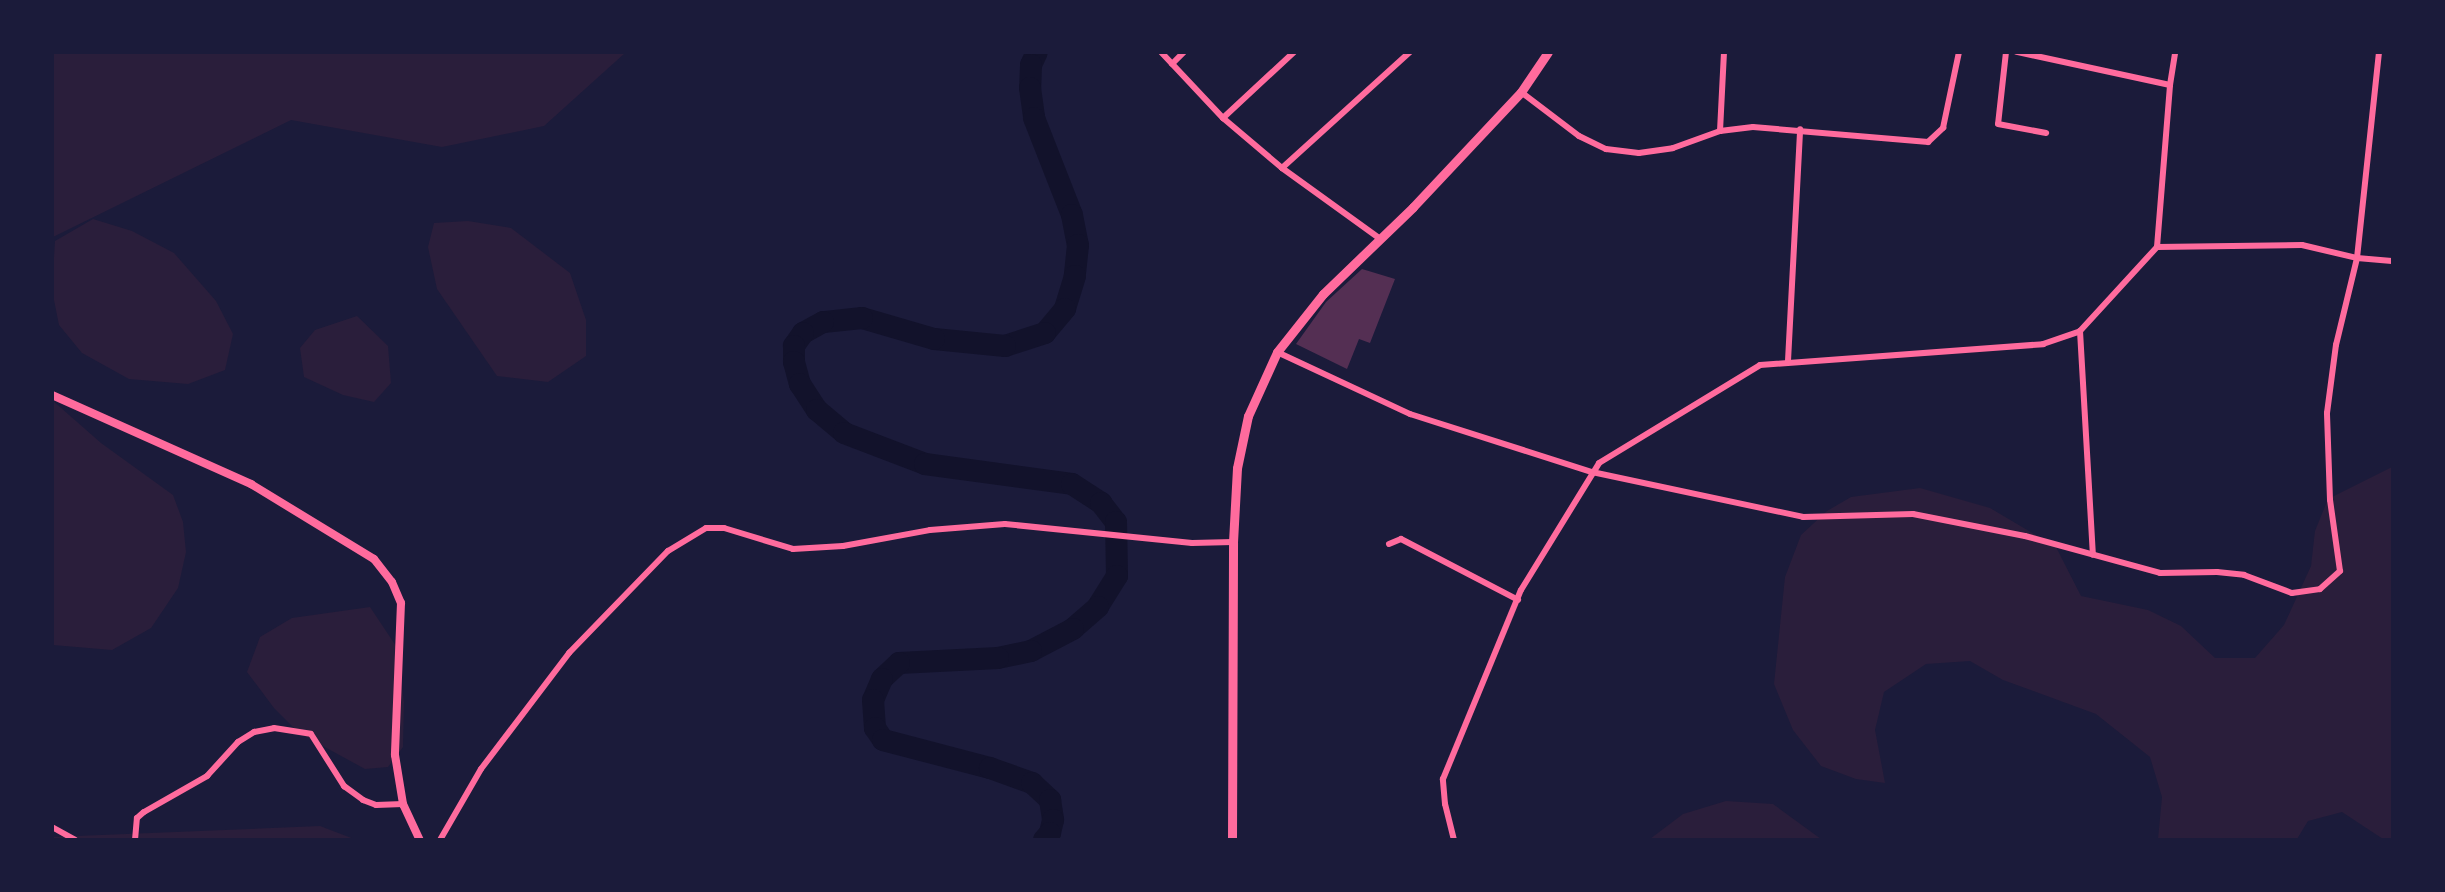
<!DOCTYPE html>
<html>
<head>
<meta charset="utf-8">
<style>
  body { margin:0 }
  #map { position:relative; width:2445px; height:892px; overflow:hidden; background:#1b1b3a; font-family:"Source Sans 3",sans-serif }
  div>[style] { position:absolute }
  .green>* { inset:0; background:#2a1e3b }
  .river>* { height:22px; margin:-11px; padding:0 11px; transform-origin:11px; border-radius:11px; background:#12122b }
  .building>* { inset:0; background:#542f53 }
  .minor>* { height:6px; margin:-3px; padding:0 3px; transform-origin:3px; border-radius:3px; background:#ff6b9d }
  .tertiary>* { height:8px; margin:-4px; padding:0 4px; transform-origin:4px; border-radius:4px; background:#ff6b9d }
  .secondary>* { height:9px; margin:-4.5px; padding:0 4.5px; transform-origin:4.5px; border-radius:4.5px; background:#ff6b9d }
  span { translate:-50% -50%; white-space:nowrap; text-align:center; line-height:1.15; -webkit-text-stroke:4.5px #1b1b3a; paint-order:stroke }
  .frame { position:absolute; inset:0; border:54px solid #1b1b3a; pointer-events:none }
</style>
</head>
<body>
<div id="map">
  <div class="green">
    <i style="clip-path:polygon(53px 52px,625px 52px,625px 53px,544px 126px,442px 147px,291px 120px,53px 237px)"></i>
    <i style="clip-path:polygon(93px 219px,132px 231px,174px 253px,216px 301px,233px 334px,225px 370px,188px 384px,129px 379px,82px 353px,59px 325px,52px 290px,55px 241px)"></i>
    <i style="clip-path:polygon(468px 221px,511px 228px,570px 273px,586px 320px,586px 356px,548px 382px,497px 376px,437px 289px,428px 247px,434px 223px)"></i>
    <i style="clip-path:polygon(357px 316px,388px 346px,391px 383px,374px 402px,343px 395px,304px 377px,300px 348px,315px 330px)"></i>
    <i style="clip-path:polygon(52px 400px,101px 443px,173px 495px,183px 522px,186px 552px,178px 588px,151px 628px,112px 650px,53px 645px)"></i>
    <i style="clip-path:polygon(2392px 467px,2392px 839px,2383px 839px,2342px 812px,2308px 821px,2297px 839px,2158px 839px,2162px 797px,2150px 757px,2096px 714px,2003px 680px,1970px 661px,1926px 664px,1884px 692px,1875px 730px,1885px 783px,1856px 779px,1821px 766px,1793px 730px,1774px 684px,1785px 577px,1801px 535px,1827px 511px,1851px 497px,1920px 488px,1990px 508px,2056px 547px,2081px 596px,2148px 610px,2181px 626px,2215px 658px,2255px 658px,2284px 625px,2311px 566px,2315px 531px,2328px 499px)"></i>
    <i style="clip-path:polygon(370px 607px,396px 646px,404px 702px,403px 747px,388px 767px,365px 769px,299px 733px,274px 708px,247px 672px,260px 637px,292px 618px)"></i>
    <i style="clip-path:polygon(1726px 801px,1773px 804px,1821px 839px,1650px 839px,1683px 814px)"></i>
    <i style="clip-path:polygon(320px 826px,354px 839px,53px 840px,52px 837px)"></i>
  </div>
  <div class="river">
    <i style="left:1037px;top:52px;width:14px;rotate:115deg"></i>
    <i style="left:1031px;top:65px;width:23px;rotate:92deg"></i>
    <i style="left:1030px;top:88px;width:30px;rotate:82deg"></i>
    <i style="left:1034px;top:118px;width:104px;rotate:68.6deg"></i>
    <i style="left:1072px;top:215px;width:31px;rotate:79deg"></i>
    <i style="left:1078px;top:245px;width:31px;rotate:96deg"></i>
    <i style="left:1075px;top:276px;width:34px;rotate:107deg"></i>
    <i style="left:1065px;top:309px;width:31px;rotate:130deg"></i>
    <i style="left:1045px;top:333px;width:42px;rotate:162deg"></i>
    <i style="left:1005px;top:346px;width:71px;rotate:-174.4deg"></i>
    <i style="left:934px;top:339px;width:75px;rotate:-163.7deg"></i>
    <i style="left:862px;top:318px;width:39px;rotate:174deg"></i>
    <i style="left:823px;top:322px;width:23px;rotate:151deg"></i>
    <i style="left:803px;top:333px;width:16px;rotate:125deg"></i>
    <i style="left:794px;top:346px;width:16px;rotate:90deg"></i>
    <i style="left:794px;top:362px;width:23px;rotate:75deg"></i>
    <i style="left:800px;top:384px;width:31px;rotate:57deg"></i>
    <i style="left:817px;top:410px;width:35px;rotate:40deg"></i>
    <i style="left:844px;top:433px;width:87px;rotate:20.9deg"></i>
    <i style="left:925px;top:464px;width:148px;rotate:7.7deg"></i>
    <i style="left:1072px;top:484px;width:35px;rotate:33deg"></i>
    <i style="left:1101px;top:503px;width:24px;rotate:52deg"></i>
    <i style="left:1116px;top:522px;width:54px;rotate:88.9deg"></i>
    <i style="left:1117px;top:576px;width:36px;rotate:122deg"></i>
    <i style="left:1098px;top:607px;width:33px;rotate:139deg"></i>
    <i style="left:1073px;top:629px;width:47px;rotate:152.4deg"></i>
    <i style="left:1031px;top:651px;width:34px;rotate:168deg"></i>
    <i style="left:998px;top:658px;width:99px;rotate:177.1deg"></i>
    <i style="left:899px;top:663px;width:23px;rotate:137deg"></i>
    <i style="left:882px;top:679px;width:23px;rotate:113deg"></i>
    <i style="left:873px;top:700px;width:28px;rotate:86deg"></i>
    <i style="left:875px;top:728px;width:14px;rotate:56deg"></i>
    <i style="left:883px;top:740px;width:111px;rotate:14.7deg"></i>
    <i style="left:990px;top:768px;width:45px;rotate:19.7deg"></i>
    <i style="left:1032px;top:783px;width:25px;rotate:43deg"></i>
    <i style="left:1050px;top:800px;width:20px;rotate:81deg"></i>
    <i style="left:1053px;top:820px;width:13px;rotate:103deg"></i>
    <i style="left:1050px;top:833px;width:9px;rotate:131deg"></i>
  </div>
  <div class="building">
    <i style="clip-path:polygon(1362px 269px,1395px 279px,1370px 343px,1359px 339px,1347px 369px,1296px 344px,1326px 302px)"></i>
  </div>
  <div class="minor">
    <i style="left:1161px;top:52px;width:91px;rotate:46.8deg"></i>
    <i style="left:1223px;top:118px;width:77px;rotate:40.3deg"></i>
    <i style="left:1282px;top:168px;width:173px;rotate:-42.2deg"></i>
    <i style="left:2006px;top:52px;width:72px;rotate:96.3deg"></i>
    <i style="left:1998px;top:124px;width:49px;rotate:10.6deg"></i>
    <i style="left:1172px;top:64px;width:17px;rotate:-45deg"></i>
    <i style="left:2170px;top:85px;width:33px;rotate:-81deg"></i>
    <i style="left:1521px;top:92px;width:73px;rotate:37.2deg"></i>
    <i style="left:1579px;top:136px;width:30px;rotate:26deg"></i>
    <i style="left:1606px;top:149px;width:33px;rotate:7deg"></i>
    <i style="left:1639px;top:153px;width:34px;rotate:-8deg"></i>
    <i style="left:1673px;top:148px;width:50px;rotate:-19.9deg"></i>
    <i style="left:1720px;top:131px;width:33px;rotate:-7deg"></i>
    <i style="left:1753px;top:127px;width:176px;rotate:4.9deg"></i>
    <i style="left:1928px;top:142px;width:21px;rotate:-43deg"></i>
    <i style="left:1943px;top:128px;width:78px;rotate:-78.1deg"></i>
    <i style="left:1223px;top:118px;width:97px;rotate:-42.9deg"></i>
    <i style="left:1720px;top:131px;width:79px;rotate:-87.1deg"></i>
    <i style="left:1282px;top:168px;width:120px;rotate:35.8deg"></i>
    <i style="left:2157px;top:247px;width:145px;rotate:-0.8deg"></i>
    <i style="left:2302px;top:245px;width:57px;rotate:13.3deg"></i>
    <i style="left:2357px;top:258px;width:35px;rotate:5deg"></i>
    <i style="left:2080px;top:331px;width:224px;rotate:86.7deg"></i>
    <i style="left:1277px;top:352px;width:147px;rotate:25deg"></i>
    <i style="left:1410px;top:414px;width:191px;rotate:17.7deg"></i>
    <i style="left:1592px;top:472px;width:216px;rotate:12deg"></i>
    <i style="left:1803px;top:517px;width:110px;rotate:-1.6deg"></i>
    <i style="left:1913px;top:514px;width:114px;rotate:11.1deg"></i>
    <i style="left:2025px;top:536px;width:140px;rotate:15.3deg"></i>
    <i style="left:2160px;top:573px;width:57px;rotate:-1deg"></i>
    <i style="left:2217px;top:572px;width:27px;rotate:6deg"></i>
    <i style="left:2244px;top:575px;width:51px;rotate:20.6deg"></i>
    <i style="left:2292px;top:593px;width:28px;rotate:-8deg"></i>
    <i style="left:2320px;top:589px;width:27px;rotate:-42deg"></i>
    <i style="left:2340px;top:571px;width:72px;rotate:-98deg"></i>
    <i style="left:2330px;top:500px;width:87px;rotate:-92deg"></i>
    <i style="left:2327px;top:413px;width:69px;rotate:-82.5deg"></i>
    <i style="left:2336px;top:345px;width:89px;rotate:-76.4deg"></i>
    <i style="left:2357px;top:258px;width:207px;rotate:-83.9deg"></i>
    <i style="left:1788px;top:361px;width:232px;rotate:-87deg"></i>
    <i style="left:1389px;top:544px;width:13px;rotate:-23deg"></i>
    <i style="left:1401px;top:539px;width:132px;rotate:27.5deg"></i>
    <i style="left:52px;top:827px;width:26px;rotate:29deg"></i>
    <i style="left:135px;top:840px;width:22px;rotate:-85deg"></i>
    <i style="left:137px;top:818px;width:9px;rotate:-41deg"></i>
    <i style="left:144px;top:812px;width:73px;rotate:-29.7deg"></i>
    <i style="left:207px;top:776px;width:46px;rotate:-47.6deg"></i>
    <i style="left:238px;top:742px;width:19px;rotate:-32deg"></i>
    <i style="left:254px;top:732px;width:20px;rotate:-11deg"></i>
    <i style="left:274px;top:728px;width:37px;rotate:9deg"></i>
    <i style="left:311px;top:734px;width:62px;rotate:57.6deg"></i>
    <i style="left:344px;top:786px;width:24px;rotate:36deg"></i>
    <i style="left:363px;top:800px;width:14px;rotate:21deg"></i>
    <i style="left:376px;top:805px;width:27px;rotate:-2deg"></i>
    <i style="left:440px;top:840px;width:82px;rotate:-60deg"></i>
    <i style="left:481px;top:769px;width:146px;rotate:-52.8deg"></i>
    <i style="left:569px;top:653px;width:142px;rotate:-45.9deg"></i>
    <i style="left:668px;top:551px;width:44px;rotate:-31.2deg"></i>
    <i style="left:706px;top:528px;width:18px"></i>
    <i style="left:724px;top:528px;width:72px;rotate:16.9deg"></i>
    <i style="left:793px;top:549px;width:50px;rotate:-3.4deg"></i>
    <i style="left:843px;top:546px;width:88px;rotate:-10.4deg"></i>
    <i style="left:930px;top:530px;width:75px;rotate:-4.6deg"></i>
    <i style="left:1005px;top:524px;width:188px;rotate:5.8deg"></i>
    <i style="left:1192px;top:543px;width:41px;rotate:-1.4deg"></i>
    <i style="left:1454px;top:840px;width:37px;rotate:-104deg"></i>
    <i style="left:1445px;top:804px;width:25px;rotate:-95deg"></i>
    <i style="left:1443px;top:779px;width:204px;rotate:-67.6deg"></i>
    <i style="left:1521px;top:590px;width:149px;rotate:-58.4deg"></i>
    <i style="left:1599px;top:463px;width:188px;rotate:-31.3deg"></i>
    <i style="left:1760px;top:365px;width:284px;rotate:-4.2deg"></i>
    <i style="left:2043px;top:344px;width:39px;rotate:-19deg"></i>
    <i style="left:2080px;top:331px;width:114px;rotate:-47.5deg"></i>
    <i style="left:2157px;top:247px;width:163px;rotate:-85.4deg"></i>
    <i style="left:2170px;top:85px;width:157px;rotate:-167.8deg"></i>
  </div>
  <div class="tertiary">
    <i style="left:52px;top:395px;width:218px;rotate:24.1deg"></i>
    <i style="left:251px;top:484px;width:144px;rotate:31.4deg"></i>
    <i style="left:374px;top:559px;width:29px;rotate:52deg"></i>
    <i style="left:392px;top:582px;width:23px;rotate:67deg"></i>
    <i style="left:401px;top:603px;width:152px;rotate:92.3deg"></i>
    <i style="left:395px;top:755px;width:50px;rotate:80.7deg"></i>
    <i style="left:403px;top:804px;width:40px;rotate:65deg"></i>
  </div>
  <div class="secondary">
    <i style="left:1232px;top:840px;width:298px;rotate:-89.8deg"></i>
    <i style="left:1233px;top:542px;width:74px;rotate:-86.9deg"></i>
    <i style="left:1237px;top:468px;width:53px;rotate:-78.1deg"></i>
    <i style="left:1248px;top:416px;width:70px;rotate:-65.6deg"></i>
    <i style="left:1277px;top:352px;width:74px;rotate:-51.6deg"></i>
    <i style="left:1323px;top:294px;width:125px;rotate:-44deg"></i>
    <i style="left:1413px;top:207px;width:158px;rotate:-46.8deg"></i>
    <i style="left:1521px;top:92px;width:48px;rotate:-56deg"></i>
  </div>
  <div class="frame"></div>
</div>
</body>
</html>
